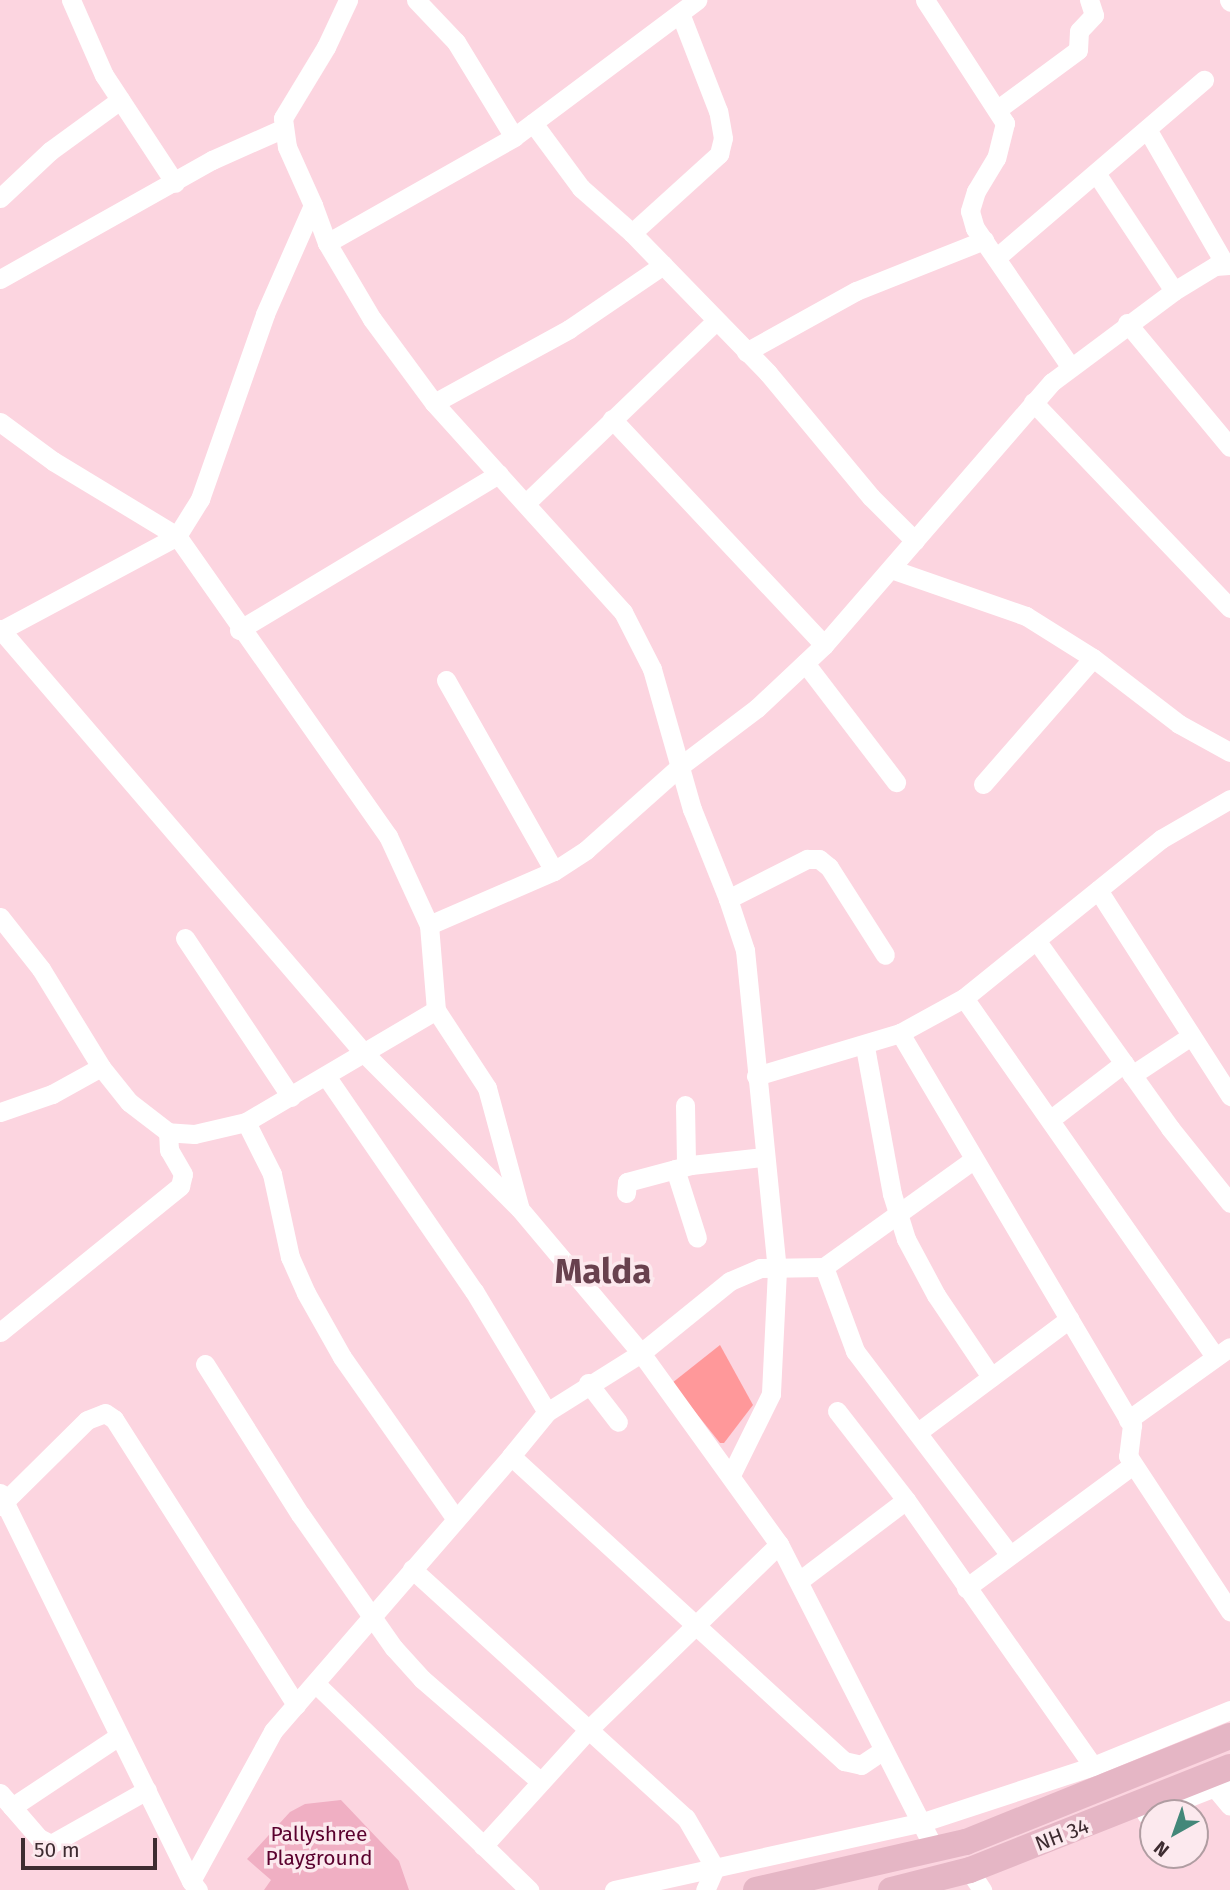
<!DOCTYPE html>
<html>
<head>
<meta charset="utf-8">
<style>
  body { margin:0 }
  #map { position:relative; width:1230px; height:1890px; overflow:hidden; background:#fcd5e0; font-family:"Fira Sans",sans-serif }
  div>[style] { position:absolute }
  .green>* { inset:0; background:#f0afc3 }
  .building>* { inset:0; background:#ff989a }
  .minor>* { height:19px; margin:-9.5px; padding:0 9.5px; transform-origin:9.5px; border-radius:9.5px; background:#fff }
  .major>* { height:26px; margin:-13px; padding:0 13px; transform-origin:13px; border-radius:13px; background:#e5b6c5 }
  span { translate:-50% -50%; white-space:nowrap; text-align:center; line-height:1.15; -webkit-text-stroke:7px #fce9ee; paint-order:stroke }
  .park-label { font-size:21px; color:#5a012e }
  .street-label { font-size:21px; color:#3e2c31 }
  .town-label { font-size:35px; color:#68414e; font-weight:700 }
  .north { position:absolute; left:1139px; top:1799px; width:70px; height:70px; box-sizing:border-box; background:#fce9ee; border:2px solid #b09da2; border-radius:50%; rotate:220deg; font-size:19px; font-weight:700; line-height:28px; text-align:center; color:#3e2c31 }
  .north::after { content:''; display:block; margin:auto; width:24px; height:32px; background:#438779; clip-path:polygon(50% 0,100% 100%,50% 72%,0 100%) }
  .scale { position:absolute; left:21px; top:1838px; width:136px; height:32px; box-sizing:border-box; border:4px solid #3e2c31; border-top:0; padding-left:9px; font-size:21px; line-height:24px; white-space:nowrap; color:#3e2c31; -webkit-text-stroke:5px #fce9ee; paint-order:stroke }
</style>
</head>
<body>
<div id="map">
  <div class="green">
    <i style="clip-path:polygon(341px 1800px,399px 1861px,409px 1890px,264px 1890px,271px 1880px,247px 1859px,290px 1812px,305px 1804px)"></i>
  </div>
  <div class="building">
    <i style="clip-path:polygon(720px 1345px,753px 1405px,724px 1443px,720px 1443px,672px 1383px)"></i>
  </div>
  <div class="minor">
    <i style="left:71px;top:0;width:82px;rotate:66.3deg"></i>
    <i style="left:104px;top:75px;width:129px;rotate:56.7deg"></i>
    <i style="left:416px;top:0;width:58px;rotate:46.4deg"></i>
    <i style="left:456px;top:42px;width:111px;rotate:58.6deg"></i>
    <i style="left:925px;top:0;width:147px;rotate:57deg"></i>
    <i style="left:1005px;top:123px;width:36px;rotate:104deg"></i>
    <i style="left:996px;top:158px;width:39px;rotate:121deg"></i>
    <i style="left:976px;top:191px;width:21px;rotate:107deg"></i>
    <i style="left:970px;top:211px;width:18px;rotate:74deg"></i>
    <i style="left:975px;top:228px;width:168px;rotate:55.5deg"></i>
    <i style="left:1229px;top:0;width:2px;rotate:63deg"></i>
    <i style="left:998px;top:109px;width:99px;rotate:-36.4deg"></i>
    <i style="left:1078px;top:50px;width:19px;rotate:-87deg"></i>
    <i style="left:1079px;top:31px;width:22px;rotate:-47deg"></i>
    <i style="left:1094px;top:15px;width:16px;rotate:-108deg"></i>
    <i style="left:533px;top:123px;width:81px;rotate:53.6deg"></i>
    <i style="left:581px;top:188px;width:68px;rotate:41.4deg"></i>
    <i style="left:632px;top:233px;width:195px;rotate:45.8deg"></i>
    <i style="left:768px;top:373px;width:161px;rotate:50.3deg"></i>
    <i style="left:871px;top:497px;width:62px;rotate:45deg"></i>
    <i style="left:1147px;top:129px;width:156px;rotate:60deg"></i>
    <i style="left:1096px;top:173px;width:141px;rotate:56.5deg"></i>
    <i style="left:0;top:198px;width:69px;rotate:-43.2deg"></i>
    <i style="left:50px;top:151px;width:87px;rotate:-36.1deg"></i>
    <i style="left:313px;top:205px;width:40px;rotate:69.8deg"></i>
    <i style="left:327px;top:243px;width:88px;rotate:59.4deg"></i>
    <i style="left:372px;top:319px;width:104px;rotate:53.6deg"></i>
    <i style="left:434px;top:403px;width:282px;rotate:47.9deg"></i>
    <i style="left:623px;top:612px;width:64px;rotate:63deg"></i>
    <i style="left:652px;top:669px;width:146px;rotate:74.1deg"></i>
    <i style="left:692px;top:809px;width:97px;rotate:68.2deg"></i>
    <i style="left:728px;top:899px;width:54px;rotate:71.6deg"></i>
    <i style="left:745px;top:950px;width:322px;rotate:84.3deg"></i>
    <i style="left:777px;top:1270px;width:124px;rotate:92.8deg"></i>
    <i style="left:771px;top:1394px;width:90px;rotate:116.3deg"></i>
    <i style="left:632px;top:233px;width:118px;rotate:-42.2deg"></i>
    <i style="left:719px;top:154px;width:16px;rotate:-76deg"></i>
    <i style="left:723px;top:138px;width:27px;rotate:-100deg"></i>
    <i style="left:718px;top:111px;width:105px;rotate:-111.2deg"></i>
    <i style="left:327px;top:243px;width:215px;rotate:-29.5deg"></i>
    <i style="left:514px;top:137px;width:229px;rotate:-36.8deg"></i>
    <i style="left:996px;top:258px;width:274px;rotate:-40.6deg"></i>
    <i style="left:0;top:279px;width:243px;rotate:-29.3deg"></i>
    <i style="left:212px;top:160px;width:77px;rotate:-23.9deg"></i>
    <i style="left:1127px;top:323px;width:161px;rotate:50.3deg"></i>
    <i style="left:746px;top:352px;width:126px;rotate:-29deg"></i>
    <i style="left:856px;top:291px;width:138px;rotate:-21.7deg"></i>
    <i style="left:1033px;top:402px;width:285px;rotate:46.3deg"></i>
    <i style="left:434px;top:403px;width:154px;rotate:-28.7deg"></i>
    <i style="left:569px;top:329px;width:114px;rotate:-34.2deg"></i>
    <i style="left:612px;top:419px;width:310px;rotate:46.8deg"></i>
    <i style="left:0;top:422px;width:66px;rotate:36.3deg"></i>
    <i style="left:53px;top:461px;width:145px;rotate:31.2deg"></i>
    <i style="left:177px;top:536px;width:367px;rotate:54.9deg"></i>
    <i style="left:388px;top:836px;width:98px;rotate:65.3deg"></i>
    <i style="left:429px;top:925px;width:85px;rotate:85.3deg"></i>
    <i style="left:436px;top:1010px;width:221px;rotate:149.5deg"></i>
    <i style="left:246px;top:1122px;width:53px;rotate:167deg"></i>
    <i style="left:194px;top:1134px;width:26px;rotate:-176deg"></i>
    <i style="left:168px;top:1132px;width:49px;rotate:-142.4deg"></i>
    <i style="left:129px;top:1102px;width:45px;rotate:-128.7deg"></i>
    <i style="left:101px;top:1067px;width:56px;rotate:151.1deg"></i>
    <i style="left:52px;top:1094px;width:55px;rotate:160.9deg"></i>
    <i style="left:526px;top:503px;width:262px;rotate:-43.8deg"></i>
    <i style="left:891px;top:569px;width:143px;rotate:19.2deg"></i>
    <i style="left:1026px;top:616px;width:79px;rotate:32.1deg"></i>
    <i style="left:1093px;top:658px;width:108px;rotate:37.5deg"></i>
    <i style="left:1179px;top:724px;width:58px;rotate:28.8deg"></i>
    <i style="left:0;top:629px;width:557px;rotate:49.37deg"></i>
    <i style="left:363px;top:1052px;width:221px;rotate:45deg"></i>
    <i style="left:519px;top:1208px;width:189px;rotate:49.9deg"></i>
    <i style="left:641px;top:1353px;width:236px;rotate:54.2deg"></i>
    <i style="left:779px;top:1544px;width:343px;rotate:63deg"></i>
    <i style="left:239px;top:630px;width:303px;rotate:-31deg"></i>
    <i style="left:0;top:631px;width:201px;rotate:-28.2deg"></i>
    <i style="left:177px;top:536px;width:44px;rotate:-58.1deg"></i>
    <i style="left:200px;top:499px;width:196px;rotate:-70.6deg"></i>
    <i style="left:265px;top:314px;width:119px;rotate:-66.2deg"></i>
    <i style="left:313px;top:205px;width:64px;rotate:-114.1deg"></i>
    <i style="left:287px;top:147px;width:29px;rotate:-98deg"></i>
    <i style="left:283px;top:118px;width:83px;rotate:-58.8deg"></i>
    <i style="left:326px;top:47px;width:52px;rotate:-64.9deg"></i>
    <i style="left:805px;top:663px;width:150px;rotate:52.6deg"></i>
    <i style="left:446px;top:680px;width:219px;rotate:60.5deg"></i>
    <i style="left:983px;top:784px;width:167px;rotate:-48.9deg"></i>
    <i style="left:1098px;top:890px;width:245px;rotate:57.3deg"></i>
    <i style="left:728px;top:899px;width:89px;rotate:-26.9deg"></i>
    <i style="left:807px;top:859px;width:12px"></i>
    <i style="left:819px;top:859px;width:13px;rotate:39deg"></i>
    <i style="left:829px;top:867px;width:104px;rotate:57.5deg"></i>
    <i style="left:0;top:917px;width:66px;rotate:51.7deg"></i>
    <i style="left:41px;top:969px;width:115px;rotate:58.5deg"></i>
    <i style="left:429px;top:925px;width:136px;rotate:-23.4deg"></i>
    <i style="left:554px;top:871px;width:38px;rotate:-33deg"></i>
    <i style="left:586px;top:850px;width:125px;rotate:-41.7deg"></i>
    <i style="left:679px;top:767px;width:98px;rotate:-37.1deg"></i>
    <i style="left:757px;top:708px;width:92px;rotate:-43.2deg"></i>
    <i style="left:824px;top:645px;width:348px;rotate:-49.1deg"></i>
    <i style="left:1052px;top:382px;width:152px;rotate:-36.7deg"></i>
    <i style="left:1174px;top:291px;width:48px;rotate:-31.4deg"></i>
    <i style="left:1215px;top:266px;width:15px;rotate:-4deg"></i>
    <i style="left:185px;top:938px;width:191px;rotate:56.3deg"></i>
    <i style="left:1036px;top:940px;width:231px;rotate:54.5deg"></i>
    <i style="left:1170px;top:1128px;width:96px;rotate:51.3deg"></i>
    <i style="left:964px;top:998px;width:438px;rotate:55deg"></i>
    <i style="left:436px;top:1010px;width:93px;rotate:56.8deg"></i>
    <i style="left:487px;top:1088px;width:122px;rotate:74.8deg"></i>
    <i style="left:900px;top:1033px;width:73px;rotate:-28.7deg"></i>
    <i style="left:964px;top:998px;width:253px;rotate:-38.9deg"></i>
    <i style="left:1161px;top:839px;width:80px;rotate:-30.1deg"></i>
    <i style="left:865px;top:1047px;width:149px;rotate:79.6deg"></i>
    <i style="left:892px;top:1194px;width:47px;rotate:72.7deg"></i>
    <i style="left:906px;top:1239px;width:64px;rotate:61.8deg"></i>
    <i style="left:936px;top:1295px;width:99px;rotate:56.1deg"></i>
    <i style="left:1132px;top:1075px;width:71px;rotate:-33.5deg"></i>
    <i style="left:326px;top:1076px;width:261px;rotate:55.5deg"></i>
    <i style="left:474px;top:1291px;width:141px;rotate:58.9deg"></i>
    <i style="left:756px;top:1076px;width:150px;rotate:-16.6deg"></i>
    <i style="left:900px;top:1033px;width:456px;rotate:59.4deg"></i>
    <i style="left:1132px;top:1425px;width:31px;rotate:97deg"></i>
    <i style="left:1128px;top:1456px;width:186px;rotate:56.7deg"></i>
    <i style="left:685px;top:1105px;width:55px;rotate:89deg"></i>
    <i style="left:686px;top:1160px;width:7px;rotate:45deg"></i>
    <i style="left:691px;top:1165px;width:71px;rotate:-6.4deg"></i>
    <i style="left:1051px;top:1119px;width:92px;rotate:-37.5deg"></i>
    <i style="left:246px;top:1122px;width:58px;rotate:63.4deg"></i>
    <i style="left:272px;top:1174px;width:85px;rotate:77.8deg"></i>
    <i style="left:290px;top:1257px;width:39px;rotate:66deg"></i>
    <i style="left:306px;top:1293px;width:73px;rotate:60.6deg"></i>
    <i style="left:342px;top:1357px;width:198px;rotate:54.9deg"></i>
    <i style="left:675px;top:1169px;width:72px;rotate:72.3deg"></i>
    <i style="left:626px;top:1193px;width:11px;rotate:-85deg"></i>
    <i style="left:627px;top:1182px;width:66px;rotate:-14.9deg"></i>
    <i style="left:824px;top:1267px;width:183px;rotate:-35.7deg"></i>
    <i style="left:0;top:1332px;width:232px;rotate:-39deg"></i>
    <i style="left:180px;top:1186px;width:12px;rotate:-76deg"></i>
    <i style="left:183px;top:1174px;width:28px;rotate:-120deg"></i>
    <i style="left:169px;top:1150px;width:18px;rotate:-93deg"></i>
    <i style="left:205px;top:1364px;width:178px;rotate:57.7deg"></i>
    <i style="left:300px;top:1514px;width:164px;rotate:55deg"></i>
    <i style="left:394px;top:1648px;width:42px;rotate:47.9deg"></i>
    <i style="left:422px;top:1679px;width:157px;rotate:40.9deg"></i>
    <i style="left:588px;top:1383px;width:49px;rotate:52.4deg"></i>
    <i style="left:837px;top:1411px;width:113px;rotate:52.2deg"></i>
    <i style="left:906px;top:1500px;width:325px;rotate:54.9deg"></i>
    <i style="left:1128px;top:1420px;width:125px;rotate:-35.6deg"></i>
    <i style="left:918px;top:1432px;width:189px;rotate:-36.8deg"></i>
    <i style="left:511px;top:1456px;width:57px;rotate:-50.7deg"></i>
    <i style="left:547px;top:1412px;width:111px;rotate:-32.1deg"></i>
    <i style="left:641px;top:1353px;width:114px;rotate:-39deg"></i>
    <i style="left:730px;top:1281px;width:33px;rotate:-23deg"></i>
    <i style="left:760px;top:1268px;width:64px;rotate:-0.9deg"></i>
    <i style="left:824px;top:1267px;width:90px;rotate:69.7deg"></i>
    <i style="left:855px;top:1351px;width:255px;rotate:52.8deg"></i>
    <i style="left:0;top:1493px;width:432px;rotate:63.8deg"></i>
    <i style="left:0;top:1506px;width:122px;rotate:-44.7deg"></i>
    <i style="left:87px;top:1420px;width:19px;rotate:-21deg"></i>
    <i style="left:105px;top:1413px;width:11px;rotate:34deg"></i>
    <i style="left:114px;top:1419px;width:339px;rotate:57.5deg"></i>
    <i style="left:412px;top:1569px;width:370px;rotate:42.3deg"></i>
    <i style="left:686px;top:1818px;width:58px;rotate:59.9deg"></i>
    <i style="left:715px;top:1868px;width:24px;rotate:114deg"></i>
    <i style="left:799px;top:1581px;width:134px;rotate:-37.1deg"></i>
    <i style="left:966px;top:1588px;width:207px;rotate:-36.4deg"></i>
    <i style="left:315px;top:1683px;width:298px;rotate:44deg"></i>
    <i style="left:1215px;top:1788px;width:23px;rotate:50deg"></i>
    <i style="left:0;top:1793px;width:60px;rotate:49.1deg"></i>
    <i style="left:39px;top:1838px;width:13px;rotate:27deg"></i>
    <i style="left:51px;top:1844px;width:110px;rotate:-29.4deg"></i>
    <i style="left:12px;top:1807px;width:128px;rotate:-33.6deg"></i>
    <i style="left:1146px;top:1814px;width:90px;rotate:-21.4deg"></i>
    <i style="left:483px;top:1846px;width:158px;rotate:-47.8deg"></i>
    <i style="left:589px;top:1729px;width:265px;rotate:-44.2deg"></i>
    <i style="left:973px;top:1876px;width:17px;rotate:57deg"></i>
    <i style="left:198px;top:1890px;width:11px;rotate:-128deg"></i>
    <i style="left:191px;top:1881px;width:171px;rotate:-61.3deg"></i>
    <i style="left:273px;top:1731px;width:364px;rotate:-49.1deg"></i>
    <i style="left:511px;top:1456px;width:452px;rotate:42.5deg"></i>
    <i style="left:844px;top:1761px;width:17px;rotate:13deg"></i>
    <i style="left:861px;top:1765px;width:25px;rotate:-34deg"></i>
    <i style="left:614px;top:1890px;width:313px;rotate:-12.4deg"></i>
    <i style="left:920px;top:1823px;width:182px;rotate:-18.2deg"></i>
    <i style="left:1093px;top:1766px;width:148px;rotate:-22.2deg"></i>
  </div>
  <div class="major">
    <i style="left:756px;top:1890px;width:215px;rotate:-12.9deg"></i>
    <i style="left:966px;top:1842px;width:284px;rotate:-21.9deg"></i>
    <i style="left:891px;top:1890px;width:81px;rotate:-14.2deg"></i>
    <i style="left:970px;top:1870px;width:280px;rotate:-21.6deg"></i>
  </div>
  <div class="park-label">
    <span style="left:319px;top:1846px">Pallyshree<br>Playground</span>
  </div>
  <div class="street-label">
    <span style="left:1062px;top:1835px;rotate:-21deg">NH 34</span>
  </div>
  <div class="town-label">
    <span style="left:603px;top:1271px">Malda</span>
  </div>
  <div class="north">N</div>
  <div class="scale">50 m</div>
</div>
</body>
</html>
